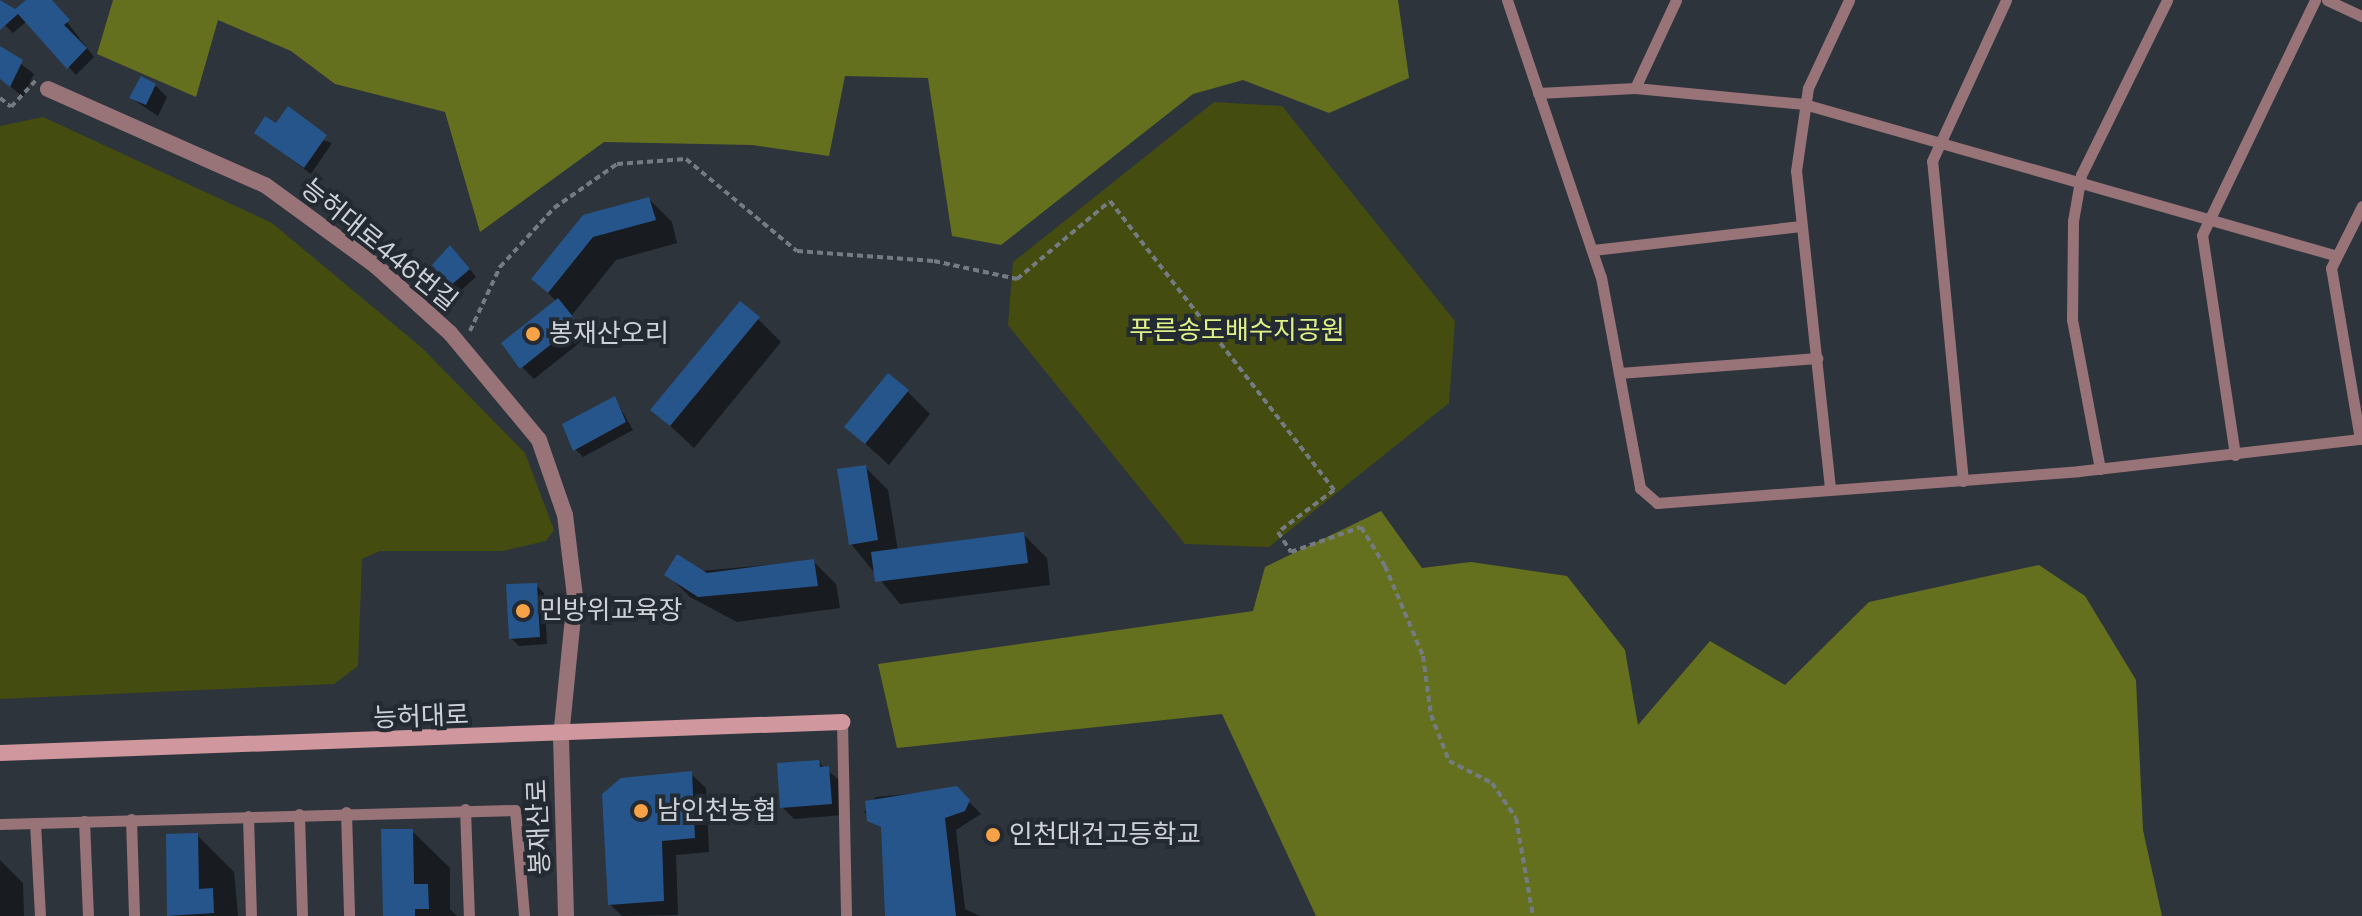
<!DOCTYPE html>
<html>
<head>
<meta charset="utf-8">
<style>
  body { margin:0 }
  #map { position:relative; width:2362px; height:916px; overflow:hidden; background:#2d343c; font-family:"DM Sans","Noto Sans KR",sans-serif }
  div>[style] { position:absolute }
  .green>* { inset:0; background:#444c10 }
  .forest>* { inset:0; background:#65701e }
  .shadow>* { inset:0; background:#0007 }
  .building>* { inset:0; background:#26558c }
  .path>* { height:4px; margin-top:-2px; transform-origin:0; background:repeating-linear-gradient(90deg,#757b82 0 6px,transparent 0 10px) }
  .service>* { height:11px; margin:-5.5px; padding:0 5.5px; transform-origin:5.5px; border-radius:5.5px; background:#987378 }
  .minor>* { height:16px; margin:-8px; padding:0 8px; transform-origin:8px; border-radius:8px; background:#987378 }
  .secondary>* { height:16px; margin:-8px; padding:0 8px; transform-origin:8px; border-radius:8px; background:#d1979f }
  .dots>* { width:22px; height:22px; translate:-50% -50%; box-sizing:border-box; border:4px solid #232a32; border-radius:50% }
  span { translate:-50% -50%; white-space:nowrap; text-align:center; line-height:1.15; -webkit-text-stroke:8px #232a32; paint-order:stroke }
  .street-label { font-size:26px; color:#ced2d8 }
  .park-label { font-size:26px; color:#dff084 }
  .poi-label { font-size:26px; color:#ced2d8 }
  .left { translate:0 -50%; text-align:left }
</style>
</head>
<body>
<div id="map">
  <div class="green">
    <i style="clip-path:polygon(1214px 102px,1282px 106px,1455px 321px,1449px 403px,1269px 547px,1185px 544px,1008px 325px,1013px 262px)"></i>
    <i style="clip-path:polygon(43px 117px,272px 223px,421px 347px,525px 453px,554px 530px,546px 541px,503px 551px,380px 551px,362px 559px,358px 666px,334px 684px,0 699px,0 126px)"></i>
  </div>
  <div class="forest">
    <i style="clip-path:polygon(113px 0,1398px 0,1409px 78px,1329px 113px,1243px 80px,1193px 94px,1001px 245px,952px 236px,928px 78px,845px 76px,829px 156px,752px 145px,604px 142px,480px 232px,445px 112px,335px 84px,291px 51px,218px 20px,196px 97px,97px 54px)"></i>
    <i style="clip-path:polygon(1381px 511px,1422px 568px,1471px 562px,1567px 576px,1625px 650px,1638px 725px,1710px 641px,1785px 685px,1869px 602px,2039px 565px,2085px 596px,2136px 680px,2143px 830px,2162px 916px,1316px 916px,1222px 714px,897px 748px,878px 664px,1253px 611px,1265px 567px)"></i>
  </div>
  <div class="shadow">
    <i style="clip-path:polygon(0 0,16px 11px,30px 0,50px 0,94px 57px,76px 75px,27px 21px,13px 33px,0 20px)"></i>
    <i style="clip-path:polygon(0 48px,34px 74px,23px 97px,0 78px)"></i>
    <i style="clip-path:polygon(155px 85px,167px 97px,158px 116px,131px 98px)"></i>
    <i style="clip-path:polygon(276px 126px,332px 143px,311px 174px,264px 139px)"></i>
    <i style="clip-path:polygon(649px 199px,672px 222px,677px 243px,616px 260px,572px 315px,588px 336px,534px 379px,522px 367px,557px 302px,534px 279px,584px 217px)"></i>
    <i style="clip-path:polygon(458px 255px,476px 277px,459px 292px,452px 284px)"></i>
    <i style="clip-path:polygon(758px 319px,781px 342px,694px 448px,653px 410px)"></i>
    <i style="clip-path:polygon(907px 391px,930px 414px,889px 465px,847px 427px)"></i>
    <i style="clip-path:polygon(615px 399px,633px 430px,583px 457px,575px 449px)"></i>
    <i style="clip-path:polygon(865px 467px,888px 490px,898px 551px,1024px 535px,1047px 558px,1050px 585px,900px 604px,851px 544px)"></i>
    <i style="clip-path:polygon(813px 561px,836px 584px,840px 608px,737px 622px,690px 597px,667px 574px)"></i>
    <i style="clip-path:polygon(536px 585px,544px 593px,547px 644px,519px 646px,511px 638px)"></i>
    <i style="clip-path:polygon(818px 762px,840px 781px,843px 815px,794px 819px,782px 807px)"></i>
    <i style="clip-path:polygon(691px 774px,706px 788px,709px 852px,676px 855px,678px 915px,622px 916px,610px 904px)"></i>
    <i style="clip-path:polygon(956px 789px,981px 814px,956px 830px,965px 909px,980px 916px,887px 916px,883px 829px,864px 812px,876px 797px)"></i>
    <i style="clip-path:polygon(412px 831px,450px 868px,450px 909px,457px 916px,385px 916px)"></i>
    <i style="clip-path:polygon(168px 835px,197px 835px,234px 872px,238px 916px,169px 916px)"></i>
    <i style="clip-path:polygon(0 860px,23px 883px,24px 916px,0 916px)"></i>
  </div>
  <div class="building">
    <i style="clip-path:polygon(0 0,15px 9px,26px 0,52px 0,70px 20px,64px 25px,87px 48px,67px 69px,18px 14px,0 30px)"></i>
    <i style="clip-path:polygon(0 46px,23px 60px,10px 87px,0 79px)"></i>
    <i style="clip-path:polygon(141px 76px,156px 84px,146px 105px,129px 98px)"></i>
    <i style="clip-path:polygon(288px 106px,327px 135px,304px 168px,254px 133px,265px 116px,276px 123px)"></i>
    <i style="clip-path:polygon(649px 197px,656px 220px,593px 237px,548px 293px,531px 279px,583px 215px)"></i>
    <i style="clip-path:polygon(450px 245px,470px 269px,450px 286px,432px 265px)"></i>
    <i style="clip-path:polygon(558px 298px,578px 323px,520px 369px,501px 343px)"></i>
    <i style="clip-path:polygon(740px 301px,760px 317px,670px 426px,650px 410px)"></i>
    <i style="clip-path:polygon(888px 373px,909px 390px,865px 444px,844px 427px)"></i>
    <i style="clip-path:polygon(615px 396px,626px 422px,573px 451px,562px 424px)"></i>
    <i style="clip-path:polygon(866px 465px,878px 540px,849px 545px,837px 469px)"></i>
    <i style="clip-path:polygon(1024px 532px,1028px 563px,875px 582px,871px 552px)"></i>
    <i style="clip-path:polygon(677px 554px,707px 573px,814px 559px,818px 586px,698px 597px,664px 575px)"></i>
    <i style="clip-path:polygon(537px 583px,540px 637px,509px 639px,506px 584px)"></i>
    <i style="clip-path:polygon(819px 760px,820px 767px,829px 766px,832px 804px,780px 808px,777px 763px)"></i>
    <i style="clip-path:polygon(692px 771px,695px 838px,662px 841px,664px 901px,608px 905px,602px 794px,621px 778px)"></i>
    <i style="clip-path:polygon(957px 786px,970px 800px,965px 811px,945px 818px,956px 916px,885px 916px,881px 827px,867px 821px,865px 801px)"></i>
    <i style="clip-path:polygon(381px 829px,413px 829px,414px 884px,428px 884px,429px 909px,415px 909px,415px 916px,383px 916px)"></i>
    <i style="clip-path:polygon(198px 833px,199px 889px,213px 888px,214px 913px,167px 916px,166px 834px)"></i>
  </div>
  <div class="path">
    <i style="left:0;top:98px;width:14px;rotate:39deg"></i>
    <i style="left:11px;top:107px;width:40px;rotate:-47deg"></i>
    <i style="left:470px;top:331px;width:71px;rotate:-64.9deg"></i>
    <i style="left:500px;top:267px;width:80px;rotate:-47.5deg"></i>
    <i style="left:554px;top:208px;width:77px;rotate:-34.9deg"></i>
    <i style="left:617px;top:164px;width:69px;rotate:-4.1deg"></i>
    <i style="left:686px;top:159px;width:144px;rotate:39.7deg"></i>
    <i style="left:797px;top:251px;width:137px;rotate:4.2deg"></i>
    <i style="left:934px;top:261px;width:85px;rotate:12.2deg"></i>
    <i style="left:1017px;top:279px;width:121px;rotate:-40deg"></i>
    <i style="left:1110px;top:201px;width:366px;rotate:52.2deg"></i>
    <i style="left:1334px;top:490px;width:70px;rotate:143.1deg"></i>
    <i style="left:1278px;top:532px;width:24px;rotate:57deg"></i>
    <i style="left:1291px;top:552px;width:74px;rotate:-19.7deg"></i>
    <i style="left:1361px;top:527px;width:46px;rotate:58.4deg"></i>
    <i style="left:1385px;top:566px;width:98px;rotate:67.1deg"></i>
    <i style="left:1423px;top:656px;width:60px;rotate:82.3deg"></i>
    <i style="left:1431px;top:715px;width:49px;rotate:68.6deg"></i>
    <i style="left:1449px;top:761px;width:48px;rotate:27.1deg"></i>
    <i style="left:1492px;top:783px;width:42px;rotate:55.6deg"></i>
    <i style="left:1516px;top:818px;width:99px;rotate:80.2deg"></i>
  </div>
  <div class="service">
    <i style="left:1507px;top:0;width:293px;rotate:71.3deg"></i>
    <i style="left:1601px;top:277px;width:215px;rotate:79.5deg"></i>
    <i style="left:1640px;top:488px;width:23px;rotate:41deg"></i>
    <i style="left:1657px;top:503px;width:423px;rotate:-4.3deg"></i>
    <i style="left:2079px;top:471px;width:285px;rotate:-6.5deg"></i>
    <i style="left:2327px;top:0;width:38px;rotate:25deg"></i>
    <i style="left:1635px;top:88px;width:97px;rotate:-65deg"></i>
    <i style="left:1538px;top:93px;width:97px;rotate:-3deg"></i>
    <i style="left:1635px;top:88px;width:170px;rotate:5.4deg"></i>
    <i style="left:1804px;top:104px;width:551px;rotate:15.9deg"></i>
    <i style="left:1593px;top:250px;width:207px;rotate:-6.6deg"></i>
    <i style="left:1619px;top:373px;width:199px;rotate:-4.3deg"></i>
    <i style="left:2360px;top:439px;width:173px;rotate:-99.6deg"></i>
    <i style="left:2331px;top:268px;width:69px;rotate:-63.4deg"></i>
    <i style="left:2235px;top:455px;width:222px;rotate:-98.5deg"></i>
    <i style="left:2202px;top:235px;width:261px;rotate:-64.3deg"></i>
    <i style="left:2100px;top:469px;width:152px;rotate:-100.6deg"></i>
    <i style="left:2072px;top:320px;width:99px;rotate:-89.4deg"></i>
    <i style="left:2073px;top:221px;width:47px;rotate:-80.1deg"></i>
    <i style="left:2081px;top:175px;width:195px;rotate:-63.8deg"></i>
    <i style="left:1963px;top:481px;width:321px;rotate:-95.5deg"></i>
    <i style="left:1932px;top:161px;width:177px;rotate:-65.3deg"></i>
    <i style="left:1830px;top:488px;width:319px;rotate:-96.1deg"></i>
    <i style="left:1796px;top:171px;width:84px;rotate:-81.8deg"></i>
    <i style="left:1808px;top:88px;width:97px;rotate:-65deg"></i>
    <i style="left:842px;top:722px;width:194px;rotate:88.8deg"></i>
    <i style="left:465px;top:809px;width:107px;rotate:87.9deg"></i>
    <i style="left:346px;top:812px;width:104px;rotate:88.3deg"></i>
    <i style="left:299px;top:814px;width:102px;rotate:88.3deg"></i>
    <i style="left:248px;top:816px;width:100px;rotate:88.3deg"></i>
    <i style="left:131px;top:819px;width:97px;rotate:88.2deg"></i>
    <i style="left:84px;top:821px;width:95px;rotate:87.6deg"></i>
    <i style="left:35px;top:823px;width:93px;rotate:86.9deg"></i>
    <i style="left:0;top:824px;width:515px;rotate:-1.56deg"></i>
    <i style="left:515px;top:810px;width:106px;rotate:85.1deg"></i>
  </div>
  <div class="minor">
    <i style="left:48px;top:89px;width:237px;rotate:23.9deg"></i>
    <i style="left:265px;top:185px;width:137px;rotate:36.1deg"></i>
    <i style="left:376px;top:266px;width:100px;rotate:42.2deg"></i>
    <i style="left:450px;top:333px;width:139px;rotate:50.2deg"></i>
    <i style="left:539px;top:440px;width:79px;rotate:70.9deg"></i>
    <i style="left:565px;top:515px;width:83px;rotate:83deg"></i>
    <i style="left:575px;top:597px;width:141px;rotate:95.7deg"></i>
    <i style="left:561px;top:737px;width:179px;rotate:88.4deg"></i>
  </div>
  <div class="secondary">
    <i style="left:0;top:753px;width:843px;rotate:-2.11deg"></i>
  </div>
  <div class="dots">
    <i style="left:533px;top:334px;background:#f5a346"></i>
    <i style="left:523px;top:611px;background:#f5a346"></i>
    <i style="left:641px;top:811px;background:#f5a346"></i>
    <i style="left:993px;top:835px;background:#f5a346"></i>
  </div>
  <div class="street-label">
    <span style="left:379px;top:245px;rotate:39deg">능허대로446번길</span>
    <span style="left:421px;top:717px;rotate:-2deg">능허대로</span>
    <span style="left:539px;top:827px;rotate:-92deg">봉재산로</span>
  </div>
  <div class="park-label">
    <span style="left:1237px;top:331px">푸른송도배수지공원</span>
  </div>
  <div class="poi-label">
    <span class="left" style="left:549px;top:334px">봉재산오리</span>
    <span class="left" style="left:539px;top:611px">민방위교육장</span>
    <span class="left" style="left:657px;top:811px">남인천농협</span>
    <span class="left" style="left:1009px;top:835px">인천대건고등학교</span>
  </div>
</div>
</body>
</html>
